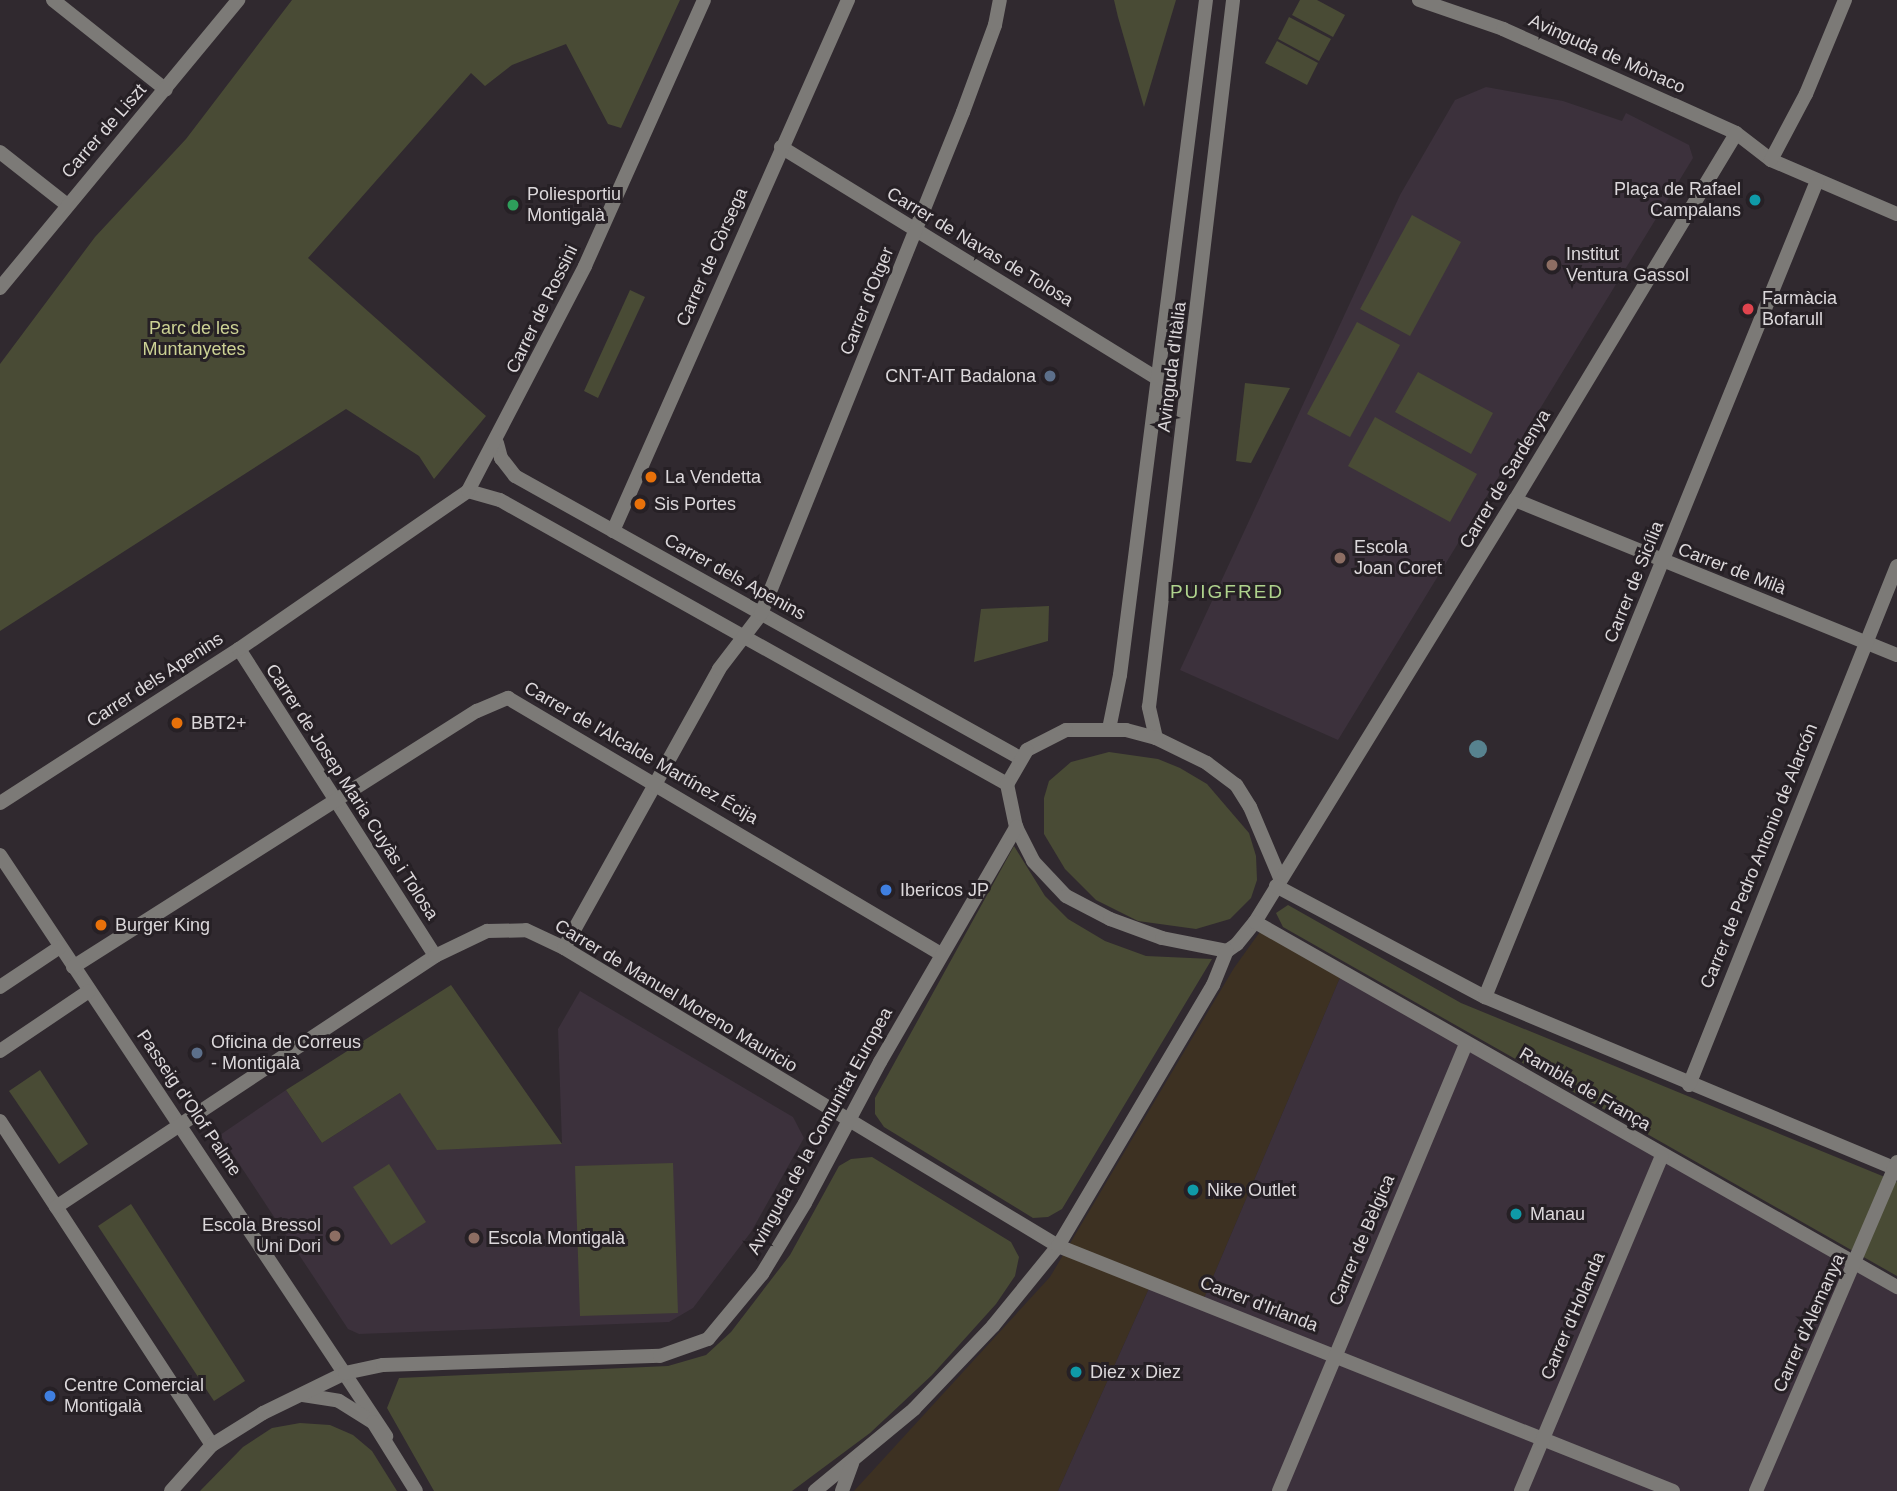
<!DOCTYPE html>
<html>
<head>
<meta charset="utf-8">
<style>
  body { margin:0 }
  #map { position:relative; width:1897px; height:1491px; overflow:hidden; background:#30292f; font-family:Helvetica,sans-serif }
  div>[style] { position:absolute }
  .commercial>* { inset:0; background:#3d3122 }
  .built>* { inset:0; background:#3c313c }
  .green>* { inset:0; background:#494b35 }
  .water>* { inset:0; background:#57828f }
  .round { border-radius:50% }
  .minor>* { height:14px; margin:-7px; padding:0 7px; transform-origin:7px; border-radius:7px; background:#7c7a77 }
  .dots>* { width:19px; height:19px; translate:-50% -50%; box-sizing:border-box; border:4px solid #262025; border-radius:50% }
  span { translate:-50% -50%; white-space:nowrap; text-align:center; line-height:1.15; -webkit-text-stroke:6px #262025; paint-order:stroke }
  .street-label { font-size:18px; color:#dcd8db }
  .poi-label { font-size:18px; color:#dcd8db }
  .right { translate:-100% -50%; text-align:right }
  .left { translate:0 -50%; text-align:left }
  .park-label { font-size:18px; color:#ccd294 }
  .neighbourhood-label { font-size:19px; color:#afd38d; letter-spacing:2px }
</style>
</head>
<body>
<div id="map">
  <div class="commercial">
    <i style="clip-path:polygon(1262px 929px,1342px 973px,1202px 1303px,1151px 1284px,1058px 1491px,854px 1491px,1050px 1277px,1234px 968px)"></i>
  </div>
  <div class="built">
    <i style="clip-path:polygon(1486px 87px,1563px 101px,1622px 121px,1626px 113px,1689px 145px,1693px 158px,1338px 740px,1180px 670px,1400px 195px,1455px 100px)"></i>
    <i style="clip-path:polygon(1342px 973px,1897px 1288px,1897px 1491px,1058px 1491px,1151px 1284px,1202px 1303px)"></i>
    <i style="clip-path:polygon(580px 991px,793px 1117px,804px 1138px,751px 1232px,693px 1308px,669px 1322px,359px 1334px,348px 1329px,220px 1135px,286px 1090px,322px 1143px,400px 1093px,562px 1144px,558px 1029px)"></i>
  </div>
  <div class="green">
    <i style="clip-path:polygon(292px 0,680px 0,621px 128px,608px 124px,566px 44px,512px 65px,485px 86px,471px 73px,308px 258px,486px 416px,434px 479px,419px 456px,346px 409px,0 631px,0 364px,95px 237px,186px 139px)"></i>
    <i style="clip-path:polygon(1114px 0,1176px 0,1144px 107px,1118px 17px)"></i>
    <i style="clip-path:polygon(1300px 0,1317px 0,1345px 15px,1333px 37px,1292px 15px)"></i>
    <i style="clip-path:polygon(1289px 17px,1331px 39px,1319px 61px,1278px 39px)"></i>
    <i style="clip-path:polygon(1277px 41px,1318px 63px,1307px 85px,1265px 63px)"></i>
    <i style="clip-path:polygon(1412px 215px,1461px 242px,1410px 336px,1360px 309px)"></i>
    <i style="clip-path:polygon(630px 290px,645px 297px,598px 398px,584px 391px)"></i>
    <i style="clip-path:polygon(1357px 322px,1400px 345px,1350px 437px,1307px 414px)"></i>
    <i style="clip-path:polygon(1418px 372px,1493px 413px,1471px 454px,1395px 412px)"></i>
    <i style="clip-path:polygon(1245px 383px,1290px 388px,1251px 463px,1236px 461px)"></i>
    <i style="clip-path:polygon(1375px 417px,1477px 474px,1450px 522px,1348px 466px)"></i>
    <i style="clip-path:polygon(1049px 606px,1048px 641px,974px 662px,981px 609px)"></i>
    <i style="clip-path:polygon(1109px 752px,1158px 759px,1180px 768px,1207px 784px,1249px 833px,1256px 856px,1257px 880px,1251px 898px,1230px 919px,1196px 929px,1138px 921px,1096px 900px,1065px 869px,1044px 834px,1044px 798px,1049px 781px,1071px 762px)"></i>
    <i style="clip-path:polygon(1014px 846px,1045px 896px,1068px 919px,1105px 941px,1146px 956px,1212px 959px,1062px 1209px,1048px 1217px,1033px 1218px,884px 1127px,875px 1114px,875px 1098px)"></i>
    <i style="clip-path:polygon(1288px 905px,1461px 1003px,1897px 1182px,1897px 1276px,1283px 927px,1276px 913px)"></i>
    <i style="clip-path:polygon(451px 985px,562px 1144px,437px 1150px,400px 1093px,322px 1143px,286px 1090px)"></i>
    <i style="clip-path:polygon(40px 1070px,88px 1144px,59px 1164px,9px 1091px)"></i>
    <i style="clip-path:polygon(872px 1157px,1011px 1242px,1019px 1257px,1015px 1276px,996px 1304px,932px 1375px,870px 1433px,792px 1491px,434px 1491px,387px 1408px,399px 1378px,668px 1366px,706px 1355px,731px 1332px,790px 1255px,839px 1166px,851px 1159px)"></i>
    <i style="clip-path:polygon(673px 1163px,678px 1313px,580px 1316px,575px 1166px)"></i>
    <i style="clip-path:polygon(389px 1164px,426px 1222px,391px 1245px,353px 1187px)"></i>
    <i style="clip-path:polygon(131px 1204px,245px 1381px,214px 1401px,98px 1226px)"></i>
    <i style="clip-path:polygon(300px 1423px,330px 1425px,353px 1435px,372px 1451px,397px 1491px,200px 1491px,243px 1447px,272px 1428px)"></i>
  </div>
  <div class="water">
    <i class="round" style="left:1469px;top:740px;width:18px;height:18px"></i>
  </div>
  <div class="minor">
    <i style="left:53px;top:0;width:144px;rotate:38.5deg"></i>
    <i style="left:1419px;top:0;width:89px;rotate:19deg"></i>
    <i style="left:1503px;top:29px;width:187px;rotate:24deg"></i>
    <i style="left:1674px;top:105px;width:68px;rotate:24.3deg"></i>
    <i style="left:1736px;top:133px;width:44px;rotate:37.6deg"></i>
    <i style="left:1771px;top:160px;width:137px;rotate:23.2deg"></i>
    <i style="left:781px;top:147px;width:443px;rotate:31.6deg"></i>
    <i style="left:0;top:152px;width:84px;rotate:38.2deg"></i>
    <i style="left:1771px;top:160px;width:75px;rotate:-62.1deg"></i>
    <i style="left:1806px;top:94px;width:102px;rotate:-67.5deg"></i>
    <i style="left:0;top:288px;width:374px;rotate:-50.4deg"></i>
    <i style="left:497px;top:443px;width:16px;rotate:75deg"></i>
    <i style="left:501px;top:458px;width:23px;rotate:52deg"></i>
    <i style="left:515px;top:476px;width:578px;rotate:29.18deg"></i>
    <i style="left:468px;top:491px;width:33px;rotate:16deg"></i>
    <i style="left:500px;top:500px;width:581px;rotate:29.26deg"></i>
    <i style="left:1515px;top:500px;width:412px;rotate:22.1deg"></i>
    <i style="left:613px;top:531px;width:581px;rotate:-66.13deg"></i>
    <i style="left:239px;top:649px;width:364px;rotate:57.4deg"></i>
    <i style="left:1109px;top:729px;width:55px;rotate:-78.5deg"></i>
    <i style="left:1120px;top:675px;width:680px;rotate:-82.74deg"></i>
    <i style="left:1156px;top:738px;width:32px;rotate:-103deg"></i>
    <i style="left:1149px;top:707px;width:712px;rotate:-83.22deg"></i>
    <i style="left:0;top:803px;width:284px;rotate:-32.8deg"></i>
    <i style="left:239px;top:649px;width:278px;rotate:-34.6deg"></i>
    <i style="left:468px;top:491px;width:254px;rotate:-62.5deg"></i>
    <i style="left:585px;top:266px;width:291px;rotate:-65.9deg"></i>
    <i style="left:0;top:855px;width:698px;rotate:56.4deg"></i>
    <i style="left:1280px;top:878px;width:77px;rotate:-112.9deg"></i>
    <i style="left:1250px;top:807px;width:26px;rotate:-122deg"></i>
    <i style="left:1236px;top:785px;width:36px;rotate:-143deg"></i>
    <i style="left:1207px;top:763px;width:57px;rotate:-153.9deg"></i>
    <i style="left:1156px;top:738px;width:31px;rotate:-165deg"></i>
    <i style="left:1126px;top:730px;width:60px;rotate:180deg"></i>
    <i style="left:1066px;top:730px;width:44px;rotate:152.9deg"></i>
    <i style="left:1027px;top:750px;width:39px;rotate:120deg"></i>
    <i style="left:1007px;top:784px;width:44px;rotate:78.2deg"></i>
    <i style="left:1016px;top:827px;width:38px;rotate:63deg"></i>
    <i style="left:1033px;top:861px;width:48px;rotate:46.7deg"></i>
    <i style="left:1066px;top:896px;width:50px;rotate:27.6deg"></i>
    <i style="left:1110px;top:919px;width:55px;rotate:20.1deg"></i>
    <i style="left:1162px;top:938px;width:66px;rotate:11.3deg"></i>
    <i style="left:1227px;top:951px;width:12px;rotate:-35deg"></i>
    <i style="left:1237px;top:944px;width:28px;rotate:-51deg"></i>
    <i style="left:1255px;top:922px;width:496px;rotate:-58.4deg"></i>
    <i style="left:1515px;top:500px;width:428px;rotate:-58.9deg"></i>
    <i style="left:1276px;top:886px;width:237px;rotate:28deg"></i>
    <i style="left:1485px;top:997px;width:446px;rotate:22.7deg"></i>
    <i style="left:1255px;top:922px;width:739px;rotate:29.62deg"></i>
    <i style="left:564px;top:948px;width:319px;rotate:-60.9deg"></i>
    <i style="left:719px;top:669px;width:69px;rotate:-52.6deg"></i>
    <i style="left:761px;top:614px;width:541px;rotate:-68.08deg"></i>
    <i style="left:963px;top:112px;width:93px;rotate:-69.8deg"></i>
    <i style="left:995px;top:25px;width:25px;rotate:-79deg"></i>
    <i style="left:73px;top:967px;width:478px;rotate:-32.4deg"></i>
    <i style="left:477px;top:711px;width:34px;rotate:-23deg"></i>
    <i style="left:508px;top:698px;width:503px;rotate:30.59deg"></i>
    <i style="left:0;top:987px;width:72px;rotate:-33.7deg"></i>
    <i style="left:1485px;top:997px;width:881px;rotate:-67.86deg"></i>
    <i style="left:0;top:1051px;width:107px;rotate:-34deg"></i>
    <i style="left:1689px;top:1085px;width:559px;rotate:-68.16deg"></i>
    <i style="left:0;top:1121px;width:387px;rotate:56.8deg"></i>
    <i style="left:56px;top:1207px;width:455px;rotate:-33.5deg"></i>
    <i style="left:435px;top:956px;width:58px;rotate:-25.7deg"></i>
    <i style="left:487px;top:931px;width:39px;rotate:-1deg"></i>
    <i style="left:526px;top:930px;width:42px;rotate:25.3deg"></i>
    <i style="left:564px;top:948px;width:577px;rotate:31.1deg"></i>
    <i style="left:1058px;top:1246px;width:662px;rotate:21.72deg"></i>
    <i style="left:303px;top:1395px;width:36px;rotate:9deg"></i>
    <i style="left:339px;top:1401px;width:40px;rotate:32deg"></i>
    <i style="left:373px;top:1422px;width:81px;rotate:58.1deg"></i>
    <i style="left:171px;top:1491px;width:62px;rotate:-48.3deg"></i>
    <i style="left:212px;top:1445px;width:60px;rotate:-32.1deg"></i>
    <i style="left:263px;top:1413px;width:91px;rotate:-26deg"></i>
    <i style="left:345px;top:1373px;width:39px;rotate:-12deg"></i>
    <i style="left:383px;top:1365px;width:277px;rotate:-1.9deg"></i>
    <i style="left:660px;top:1356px;width:51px;rotate:-19.5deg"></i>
    <i style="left:708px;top:1339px;width:85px;rotate:-50.3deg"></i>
    <i style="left:762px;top:1274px;width:83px;rotate:-58.8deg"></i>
    <i style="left:805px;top:1203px;width:160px;rotate:-62deg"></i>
    <i style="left:880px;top:1062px;width:272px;rotate:-59.9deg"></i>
    <i style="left:815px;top:1491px;width:129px;rotate:-39.6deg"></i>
    <i style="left:914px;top:1409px;width:115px;rotate:-46.4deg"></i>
    <i style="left:993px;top:1326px;width:103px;rotate:-50.9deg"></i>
    <i style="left:1058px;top:1246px;width:304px;rotate:-59.3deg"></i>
    <i style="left:1213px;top:985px;width:37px;rotate:-68deg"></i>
    <i style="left:842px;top:1491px;width:30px;rotate:-70deg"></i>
    <i style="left:1279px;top:1491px;width:485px;rotate:-67.3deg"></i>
    <i style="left:1521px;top:1491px;width:363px;rotate:-67.2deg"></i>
    <i style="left:1756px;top:1491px;width:358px;rotate:-66.8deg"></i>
  </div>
  <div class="dots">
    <i style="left:1755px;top:200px;background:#0f9aa8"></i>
    <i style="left:513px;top:205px;background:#2e9e5b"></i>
    <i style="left:1552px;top:265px;background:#8d6e63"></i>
    <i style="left:1748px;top:309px;background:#e0444e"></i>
    <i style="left:1050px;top:376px;background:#5c6f8a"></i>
    <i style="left:651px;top:477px;background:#e8710a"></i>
    <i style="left:640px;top:504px;background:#e8710a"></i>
    <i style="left:1340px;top:558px;background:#8d6e63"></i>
    <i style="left:177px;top:723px;background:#e8710a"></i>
    <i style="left:886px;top:890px;background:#3f7fe0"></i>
    <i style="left:101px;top:925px;background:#e8710a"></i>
    <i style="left:197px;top:1053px;background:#5c6f8a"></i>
    <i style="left:1193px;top:1190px;background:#0f9aa8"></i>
    <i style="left:1516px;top:1214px;background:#0f9aa8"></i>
    <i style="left:335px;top:1236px;background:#8d6e63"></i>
    <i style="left:474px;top:1238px;background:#8d6e63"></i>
    <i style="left:1076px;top:1372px;background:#0f9aa8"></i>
    <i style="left:50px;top:1396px;background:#3f7fe0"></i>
  </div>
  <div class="street-label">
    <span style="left:1607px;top:54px;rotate:24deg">Avinguda de Mònaco</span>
    <span style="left:104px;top:131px;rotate:-49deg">Carrer de Liszt</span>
    <span style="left:980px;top:247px;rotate:31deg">Carrer de Navas de Tolosa</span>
    <span style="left:712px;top:257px;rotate:-66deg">Carrer de Còrsega</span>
    <span style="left:867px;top:301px;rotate:-68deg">Carrer d'Otger</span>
    <span style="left:542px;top:309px;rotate:-64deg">Carrer de Rossini</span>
    <span style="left:1172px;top:367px;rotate:-83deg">Avinguda d'Itàlia</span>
    <span style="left:1505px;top:479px;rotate:-59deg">Carrer de Sardenya</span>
    <span style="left:1732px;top:569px;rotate:21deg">Carrer de Milà</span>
    <span style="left:735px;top:577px;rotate:29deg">Carrer dels Apenins</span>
    <span style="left:1634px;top:582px;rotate:-68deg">Carrer de Sicília</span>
    <span style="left:155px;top:680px;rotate:-33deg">Carrer dels Apenins</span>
    <span style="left:641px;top:753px;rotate:30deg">Carrer de l'Alcalde Martínez Écija</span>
    <span style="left:352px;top:792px;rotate:57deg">Carrer de Josep Maria Cuyàs i Tolosa</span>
    <span style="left:1759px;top:856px;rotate:-68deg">Carrer de Pedro Antonio de Alarcón</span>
    <span style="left:676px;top:996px;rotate:31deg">Carrer de Manuel Moreno Mauricio</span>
    <span style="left:1585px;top:1089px;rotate:30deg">Rambla de França</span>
    <span style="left:189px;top:1103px;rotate:56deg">Passeig d'Olof Palme</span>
    <span style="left:820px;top:1131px;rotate:-61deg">Avinguda de la Comunitat Europea</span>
    <span style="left:1362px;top:1240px;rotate:-67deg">Carrer de Bèlgica</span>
    <span style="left:1259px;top:1304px;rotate:21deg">Carrer d'Irlanda</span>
    <span style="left:1573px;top:1316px;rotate:-67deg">Carrer d'Holanda</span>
    <span style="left:1809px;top:1323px;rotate:-66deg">Carrer d'Alemanya</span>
  </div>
  <div class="poi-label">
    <span class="right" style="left:1741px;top:200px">Plaça de Rafael<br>Campalans</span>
    <span class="left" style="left:527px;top:205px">Poliesportiu<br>Montigalà</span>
    <span class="left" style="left:1566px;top:265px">Institut<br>Ventura Gassol</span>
    <span class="left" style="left:1762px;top:309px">Farmàcia<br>Bofarull</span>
    <span class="right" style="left:1036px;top:376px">CNT-AIT Badalona</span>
    <span class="left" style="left:665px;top:477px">La Vendetta</span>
    <span class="left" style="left:654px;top:504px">Sis Portes</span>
    <span class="left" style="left:1354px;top:558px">Escola<br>Joan Coret</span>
    <span class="left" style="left:191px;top:723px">BBT2+</span>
    <span class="left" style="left:900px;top:890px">Ibericos JP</span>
    <span class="left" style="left:115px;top:925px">Burger King</span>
    <span class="left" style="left:211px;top:1053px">Oficina de Correus<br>- Montigalà</span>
    <span class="left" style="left:1207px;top:1190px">Nike Outlet</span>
    <span class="left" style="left:1530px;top:1214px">Manau</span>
    <span class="right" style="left:321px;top:1236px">Escola Bressol<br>Uni Dori</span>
    <span class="left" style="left:488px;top:1238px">Escola Montigalà</span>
    <span class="left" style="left:1090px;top:1372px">Diez x Diez</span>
    <span class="left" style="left:64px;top:1396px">Centre Comercial<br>Montigalà</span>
  </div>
  <div class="park-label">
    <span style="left:194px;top:339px">Parc de les<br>Muntanyetes</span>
  </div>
  <div class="neighbourhood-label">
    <span style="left:1227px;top:592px">PUIGFRED</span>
  </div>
</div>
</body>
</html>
